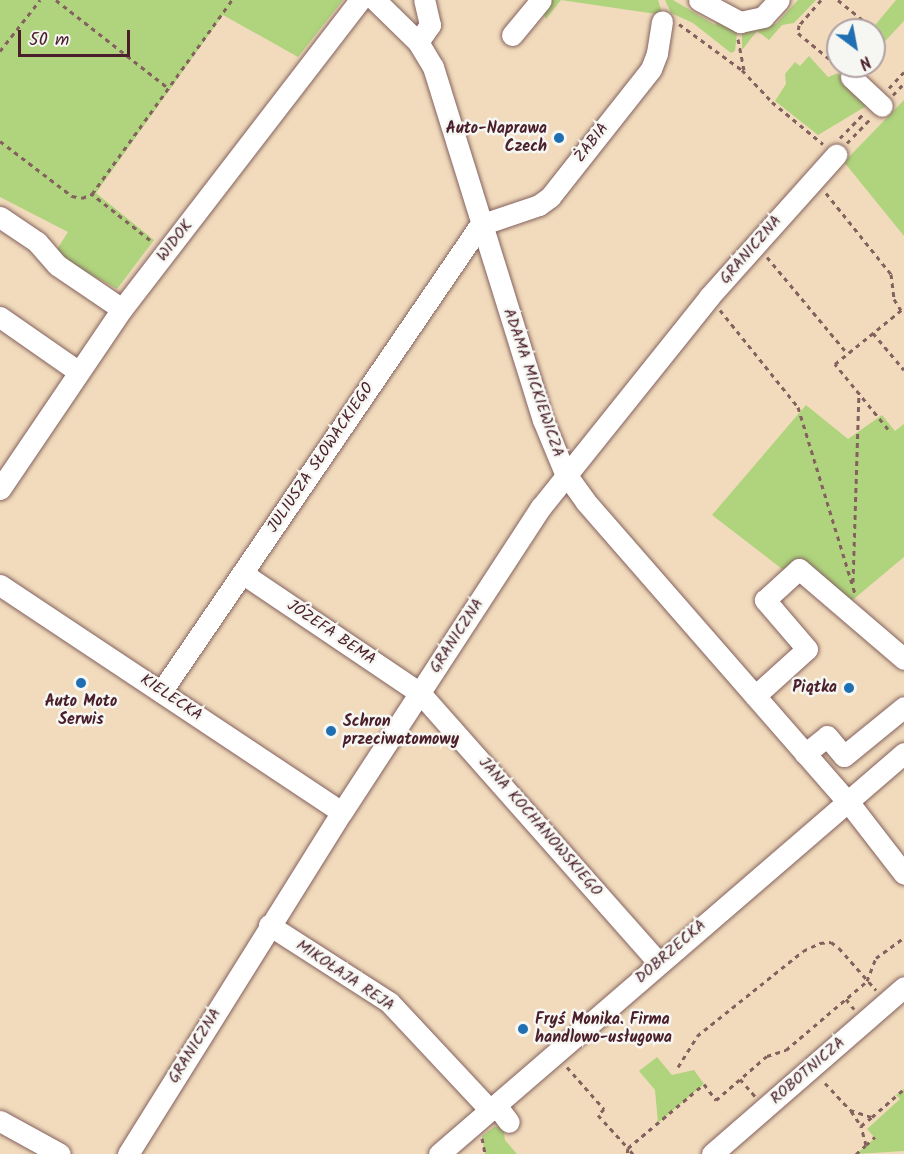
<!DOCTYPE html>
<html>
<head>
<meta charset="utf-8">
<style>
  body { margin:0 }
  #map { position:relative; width:904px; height:1154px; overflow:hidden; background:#f1dbbc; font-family:Kalam,sans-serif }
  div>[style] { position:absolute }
  .green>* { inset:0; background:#afd47d }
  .path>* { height:3px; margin-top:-1.5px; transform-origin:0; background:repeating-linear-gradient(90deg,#84615e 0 4.5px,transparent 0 9px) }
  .roads { filter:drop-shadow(0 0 2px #84615e) drop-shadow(0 0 2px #84615e) }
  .minor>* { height:21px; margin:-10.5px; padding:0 10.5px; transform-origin:10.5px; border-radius:10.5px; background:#fff }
  .dots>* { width:16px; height:16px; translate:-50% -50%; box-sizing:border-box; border:3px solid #f6f6f2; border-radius:50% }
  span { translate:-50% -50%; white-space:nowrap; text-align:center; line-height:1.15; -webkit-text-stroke:5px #f6f6f2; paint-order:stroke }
  .poi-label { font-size:16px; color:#4a1f2b; font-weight:700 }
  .right { translate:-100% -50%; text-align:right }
  .left { translate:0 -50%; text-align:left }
  .street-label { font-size:16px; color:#4a1f2b }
  .north { position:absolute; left:826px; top:18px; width:60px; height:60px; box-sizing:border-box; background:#f6f6f2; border:2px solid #b1a0a2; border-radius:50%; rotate:148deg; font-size:16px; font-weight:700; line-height:24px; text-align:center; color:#4a1f2b }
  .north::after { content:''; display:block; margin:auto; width:21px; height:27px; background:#1f6fb2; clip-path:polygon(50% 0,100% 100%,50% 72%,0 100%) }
  .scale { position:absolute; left:18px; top:30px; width:112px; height:27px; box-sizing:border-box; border:3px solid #4a1f2b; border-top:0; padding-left:8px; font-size:18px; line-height:21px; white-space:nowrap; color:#4a1f2b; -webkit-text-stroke:4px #f6f6f2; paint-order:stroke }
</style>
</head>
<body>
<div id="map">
  <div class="green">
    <i style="clip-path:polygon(0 0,343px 0,298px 57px,223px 15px,96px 193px,154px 240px,117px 289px,54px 254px,68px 232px,0 197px)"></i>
    <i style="clip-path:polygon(548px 0,658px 0,662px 12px,656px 14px,561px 0,546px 19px,541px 8px)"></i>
    <i style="clip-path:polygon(665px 0,673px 0,715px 25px,719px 17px,738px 24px,735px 51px,731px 53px,693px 23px,671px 13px)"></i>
    <i style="clip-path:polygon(798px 0,816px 0,794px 23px,782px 25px,769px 40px,757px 31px,742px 50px,742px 31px,776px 24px)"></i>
    <i style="clip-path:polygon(896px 0,904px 0,904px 21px,874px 53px,871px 30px)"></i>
    <i style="clip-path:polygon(809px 56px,828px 77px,838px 73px,868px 105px,818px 135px,775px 101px,786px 84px,785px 74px,795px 62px,800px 66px)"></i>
    <i style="clip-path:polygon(904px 100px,904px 236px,844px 162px)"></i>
    <i style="clip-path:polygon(806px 405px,848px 439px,882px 415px,895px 431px,904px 424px,904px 557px,849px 603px,801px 558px,786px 572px,712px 515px)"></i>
    <i style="clip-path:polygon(657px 1057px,672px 1075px,694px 1070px,704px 1084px,658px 1123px,655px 1090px,639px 1071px)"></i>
    <i style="clip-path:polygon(904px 1089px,904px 1151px,856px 1154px,875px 1138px,867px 1129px,900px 1099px,896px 1095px)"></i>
    <i style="clip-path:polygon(503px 1126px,505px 1140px,517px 1154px,485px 1154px,482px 1136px,494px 1127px)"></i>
  </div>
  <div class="path">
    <i style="left:56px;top:0;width:141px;rotate:38.1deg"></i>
    <i style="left:821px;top:0;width:33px;rotate:131deg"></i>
    <i style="left:799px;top:25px;width:8px;rotate:97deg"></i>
    <i style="left:798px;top:33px;width:52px;rotate:39.5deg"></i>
    <i style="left:838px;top:0;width:38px;rotate:39deg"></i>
    <i style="left:679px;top:24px;width:78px;rotate:36.1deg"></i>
    <i style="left:742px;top:70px;width:44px;rotate:46.8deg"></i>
    <i style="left:772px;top:102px;width:66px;rotate:39.5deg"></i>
    <i style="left:738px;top:39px;width:33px;rotate:79deg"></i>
    <i style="left:0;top:51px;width:65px;rotate:-51.9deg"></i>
    <i style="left:889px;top:88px;width:22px;rotate:-47deg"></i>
    <i style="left:893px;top:95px;width:16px;rotate:-47deg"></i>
    <i style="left:840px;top:138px;width:36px;rotate:-46deg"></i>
    <i style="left:0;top:141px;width:91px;rotate:37.4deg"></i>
    <i style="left:72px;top:196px;width:10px;rotate:11deg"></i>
    <i style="left:82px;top:198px;width:11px;rotate:-22deg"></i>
    <i style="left:847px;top:143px;width:33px;rotate:-46deg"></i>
    <i style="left:826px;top:193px;width:104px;rotate:51.3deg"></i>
    <i style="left:891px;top:274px;width:25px;rotate:83deg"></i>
    <i style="left:894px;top:299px;width:13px;rotate:58deg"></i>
    <i style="left:150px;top:240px;width:74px;rotate:-141.6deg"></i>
    <i style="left:92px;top:194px;width:239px;rotate:-54.2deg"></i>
    <i style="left:767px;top:257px;width:125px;rotate:50.2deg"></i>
    <i style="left:720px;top:310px;width:124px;rotate:51.2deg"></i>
    <i style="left:798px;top:407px;width:195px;rotate:73deg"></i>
    <i style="left:873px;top:333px;width:48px;rotate:50deg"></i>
    <i style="left:888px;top:429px;width:84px;rotate:-129.2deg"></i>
    <i style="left:835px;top:364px;width:89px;rotate:-39.1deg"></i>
    <i style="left:853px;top:582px;width:190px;rotate:-88.2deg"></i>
    <i style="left:846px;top:999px;width:13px;rotate:51deg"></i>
    <i style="left:567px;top:1067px;width:56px;rotate:48.6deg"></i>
    <i style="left:604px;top:1109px;width:8px;rotate:135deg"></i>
    <i style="left:598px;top:1115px;width:45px;rotate:47.7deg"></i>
    <i style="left:628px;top:1148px;width:6px;rotate:99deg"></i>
    <i style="left:678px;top:1067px;width:36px;rotate:-58deg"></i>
    <i style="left:697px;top:1036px;width:136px;rotate:-38.7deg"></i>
    <i style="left:803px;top:951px;width:19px;rotate:-25deg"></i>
    <i style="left:820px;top:943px;width:11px;rotate:-5deg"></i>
    <i style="left:831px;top:942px;width:10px;rotate:37deg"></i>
    <i style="left:839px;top:948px;width:56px;rotate:48.6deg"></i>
    <i style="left:740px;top:1079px;width:23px;rotate:49deg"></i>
    <i style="left:825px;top:1083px;width:37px;rotate:47deg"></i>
    <i style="left:850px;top:1110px;width:23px;rotate:18deg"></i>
    <i style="left:872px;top:1117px;width:43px;rotate:-41.2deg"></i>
    <i style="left:851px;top:1111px;width:18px;rotate:56deg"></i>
    <i style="left:861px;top:1126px;width:14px;rotate:-39deg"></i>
    <i style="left:482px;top:1138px;width:16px;rotate:79deg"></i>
    <i style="left:866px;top:1145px;width:12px;rotate:-42deg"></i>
    <i style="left:633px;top:1154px;width:8px;rotate:-130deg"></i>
    <i style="left:628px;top:1148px;width:99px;rotate:-40.1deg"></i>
    <i style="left:704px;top:1084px;width:20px;rotate:53deg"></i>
    <i style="left:716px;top:1100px;width:67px;rotate:-40.8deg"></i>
    <i style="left:767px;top:1056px;width:20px;rotate:-18deg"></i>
    <i style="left:786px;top:1050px;width:106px;rotate:-40.4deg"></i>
    <i style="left:867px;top:981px;width:25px;rotate:-69deg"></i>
    <i style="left:876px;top:958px;width:34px;rotate:-36deg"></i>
    <i style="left:856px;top:1154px;width:13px;rotate:-42deg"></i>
    <i style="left:866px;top:1145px;width:20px;rotate:-105deg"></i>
  </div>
  <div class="roads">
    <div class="minor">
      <i style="left:375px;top:0;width:60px;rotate:44.3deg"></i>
      <i style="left:418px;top:42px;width:29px;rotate:59deg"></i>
      <i style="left:433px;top:67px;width:370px;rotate:72.7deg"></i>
      <i style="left:543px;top:420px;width:57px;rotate:67.5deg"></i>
      <i style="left:565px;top:473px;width:34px;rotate:54deg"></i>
      <i style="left:585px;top:501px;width:408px;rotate:48.9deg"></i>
      <i style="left:853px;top:808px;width:83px;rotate:52.3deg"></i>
      <i style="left:699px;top:0;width:47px;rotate:28.2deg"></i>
      <i style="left:740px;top:22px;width:24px;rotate:-12deg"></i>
      <i style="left:763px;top:17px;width:23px;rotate:-47deg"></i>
      <i style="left:512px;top:35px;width:45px;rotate:-50.4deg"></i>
      <i style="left:418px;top:42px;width:21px;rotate:-55deg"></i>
      <i style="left:430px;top:25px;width:26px;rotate:-103deg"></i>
      <i style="left:851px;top:77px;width:42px;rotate:43.1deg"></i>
      <i style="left:0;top:217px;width:45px;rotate:34deg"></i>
      <i style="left:37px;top:242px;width:30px;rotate:49deg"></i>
      <i style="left:57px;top:265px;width:78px;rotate:34.1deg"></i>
      <i style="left:0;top:317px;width:96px;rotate:34.8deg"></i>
      <i style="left:0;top:489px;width:217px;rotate:-55.9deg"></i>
      <i style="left:122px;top:309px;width:390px;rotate:-52.4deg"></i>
      <i style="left:242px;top:573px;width:215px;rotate:34deg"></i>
      <i style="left:420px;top:693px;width:361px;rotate:48.5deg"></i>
      <i style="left:0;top:585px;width:410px;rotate:33.6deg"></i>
      <i style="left:161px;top:692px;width:566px;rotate:-55.66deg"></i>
      <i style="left:480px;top:225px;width:62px;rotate:-18.7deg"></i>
      <i style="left:539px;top:205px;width:14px;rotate:-36deg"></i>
      <i style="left:550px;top:197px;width:163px;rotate:-51.7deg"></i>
      <i style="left:651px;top:69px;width:17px;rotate:-69deg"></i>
      <i style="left:657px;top:53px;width:32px;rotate:-81deg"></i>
      <i style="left:755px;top:696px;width:70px;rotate:-42.1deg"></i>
      <i style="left:807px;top:649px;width:65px;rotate:-130.6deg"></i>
      <i style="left:765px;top:600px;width:46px;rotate:-42.4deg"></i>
      <i style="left:799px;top:569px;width:138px;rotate:40.6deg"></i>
      <i style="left:805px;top:754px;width:28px;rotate:-39deg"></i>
      <i style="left:827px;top:736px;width:26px;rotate:50deg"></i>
      <i style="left:844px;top:756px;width:77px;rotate:-39.2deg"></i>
      <i style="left:269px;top:925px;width:143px;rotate:32.7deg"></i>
      <i style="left:389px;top:1002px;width:148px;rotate:46.9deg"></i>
      <i style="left:496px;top:1105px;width:21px;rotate:53deg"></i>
      <i style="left:0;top:1121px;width:68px;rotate:28.8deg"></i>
      <i style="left:128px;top:1154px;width:403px;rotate:-58deg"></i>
      <i style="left:342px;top:812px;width:364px;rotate:-56.9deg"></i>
      <i style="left:541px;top:507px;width:269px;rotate:-51.3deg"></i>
      <i style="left:709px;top:297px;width:191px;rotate:-48.2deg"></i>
      <i style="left:439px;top:1154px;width:614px;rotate:-40.77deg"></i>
      <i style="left:712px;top:1154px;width:254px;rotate:-41deg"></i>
    </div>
  </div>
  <div class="dots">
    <i style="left:559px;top:138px;background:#1f6fb2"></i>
    <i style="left:81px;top:683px;background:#1f6fb2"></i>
    <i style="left:849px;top:688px;background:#1f6fb2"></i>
    <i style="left:331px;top:731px;background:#1f6fb2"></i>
    <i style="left:523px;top:1029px;background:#1f6fb2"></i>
  </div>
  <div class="poi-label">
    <span class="right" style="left:547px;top:138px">Auto-Naprawa<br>Czech</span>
    <span class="right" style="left:837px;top:688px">Piątka</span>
    <span style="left:81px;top:711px">Auto Moto<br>Serwis</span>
    <span class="left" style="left:343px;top:731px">Schron<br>przeciwatomowy</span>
    <span class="left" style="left:535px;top:1029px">Fryś Monika. Firma<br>handlowo-usługowa</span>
  </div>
  <div class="street-label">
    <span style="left:592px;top:143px;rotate:-52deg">ŻABIA</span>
    <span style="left:175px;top:241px;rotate:-52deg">WIDOK</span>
    <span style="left:751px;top:250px;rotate:-49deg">GRANICZNA</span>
    <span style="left:533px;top:383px;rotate:71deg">ADAMA MICKIEWICZA</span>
    <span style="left:321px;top:458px;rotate:-56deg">JULIUSZA SŁOWACKIEGO</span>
    <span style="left:331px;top:633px;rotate:34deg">JÓZEFA BEMA</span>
    <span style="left:457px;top:636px;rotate:-57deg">GRANICZNA</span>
    <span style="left:171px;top:698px;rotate:34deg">KIELECKA</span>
    <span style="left:540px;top:827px;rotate:49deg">JANA KOCHANOWSKIEGO</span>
    <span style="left:671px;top:952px;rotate:-41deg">DOBRZECKA</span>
    <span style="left:345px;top:976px;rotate:34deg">MIKOŁAJA REJA</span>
    <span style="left:195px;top:1046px;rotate:-58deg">GRANICZNA</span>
    <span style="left:808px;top:1071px;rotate:-41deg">ROBOTNICZA</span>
  </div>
  <div class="north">N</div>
  <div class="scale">50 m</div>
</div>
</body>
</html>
